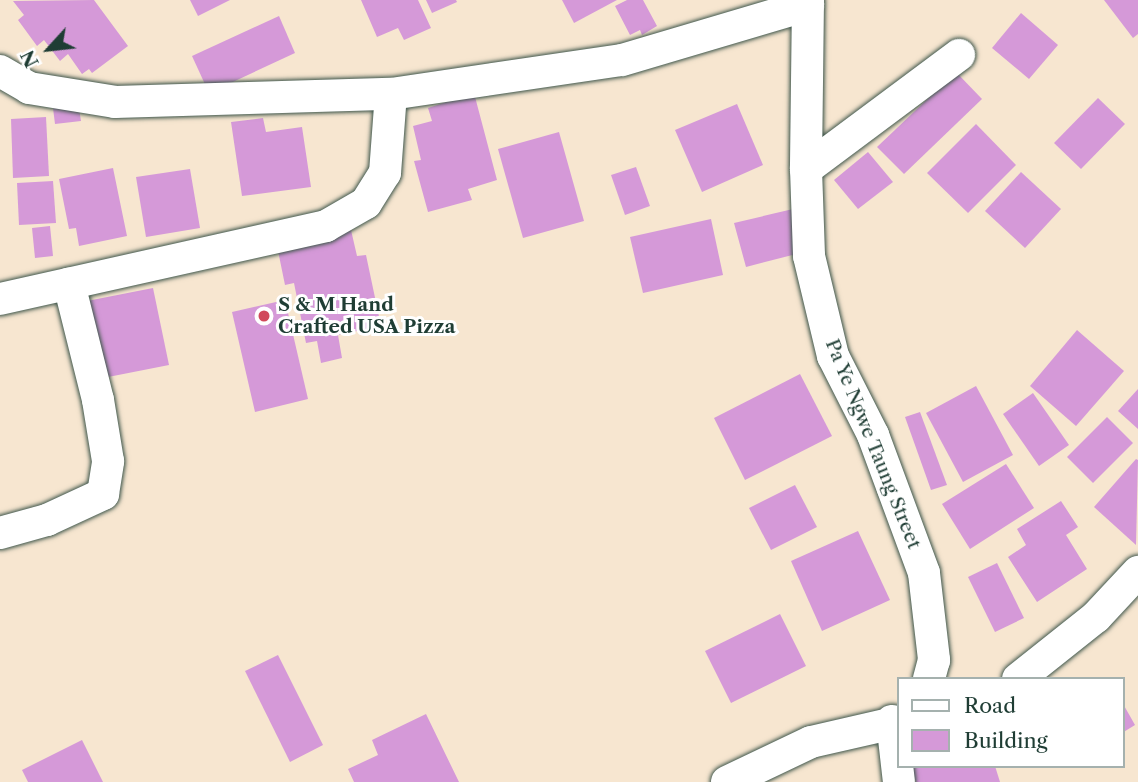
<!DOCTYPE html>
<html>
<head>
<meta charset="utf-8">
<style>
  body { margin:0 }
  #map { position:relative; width:1138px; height:782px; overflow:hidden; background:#f7e6d0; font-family:"Libre Caslon Text",serif }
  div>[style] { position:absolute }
  .building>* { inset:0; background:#d599d8 }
  .roads { filter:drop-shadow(0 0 2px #3f564b) drop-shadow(0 0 2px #3f564b) }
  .street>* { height:32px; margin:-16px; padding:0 16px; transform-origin:16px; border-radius:16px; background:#fff }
  .dots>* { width:19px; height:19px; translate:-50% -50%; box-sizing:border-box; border:4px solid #fff; border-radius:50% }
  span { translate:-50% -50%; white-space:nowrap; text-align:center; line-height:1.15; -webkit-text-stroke:6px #fff; paint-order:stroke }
  .poi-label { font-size:19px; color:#1f3d34; font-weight:700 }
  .left { translate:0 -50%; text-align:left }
  .street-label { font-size:19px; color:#1f3d34 }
  .legend { position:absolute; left:897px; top:677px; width:228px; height:91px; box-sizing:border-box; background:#fff; border:2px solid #a5b1ae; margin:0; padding:9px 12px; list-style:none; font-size:21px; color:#1f3d34 }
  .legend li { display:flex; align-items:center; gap:14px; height:35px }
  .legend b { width:35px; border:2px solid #a5b1ae }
  .north { position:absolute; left:14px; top:14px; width:70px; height:70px; -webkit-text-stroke:5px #fff; paint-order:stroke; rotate:243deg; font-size:19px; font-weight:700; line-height:28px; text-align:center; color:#1f3d34 }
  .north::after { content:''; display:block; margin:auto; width:24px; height:32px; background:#1f3d34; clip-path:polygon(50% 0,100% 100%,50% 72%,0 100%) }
</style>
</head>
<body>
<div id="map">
  <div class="building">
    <i style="clip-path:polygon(94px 0,128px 46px,92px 73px,89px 69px,82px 74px,68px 54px,60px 61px,44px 40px,37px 46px,18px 20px,24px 15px,13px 1px)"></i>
    <i style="clip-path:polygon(190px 0,230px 0,198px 16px)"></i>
    <i style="clip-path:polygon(361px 0,418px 0,431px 28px,404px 40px,398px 28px,377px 37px)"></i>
    <i style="clip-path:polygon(426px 0,456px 0,457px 2px,432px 13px)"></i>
    <i style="clip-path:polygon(562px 0,617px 0,574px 23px)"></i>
    <i style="clip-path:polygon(627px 0,643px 0,657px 26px,642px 35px,640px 30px,630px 35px,615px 6px)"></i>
    <i style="clip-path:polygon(1104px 0,1138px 0,1138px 34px,1133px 38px)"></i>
    <i style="clip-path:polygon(1021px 13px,1058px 45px,1029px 79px,992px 48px)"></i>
    <i style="clip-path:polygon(279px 16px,295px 53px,209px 93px,192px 56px)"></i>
    <i style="clip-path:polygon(956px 72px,982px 99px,904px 174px,877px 147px)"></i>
    <i style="clip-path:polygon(474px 93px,497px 180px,468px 189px,472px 200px,428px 212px,414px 161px,421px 160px,413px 126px,432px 121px,428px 108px)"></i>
    <i style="clip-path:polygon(77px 96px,81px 121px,55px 124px,52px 100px)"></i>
    <i style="clip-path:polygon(1098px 98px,1125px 124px,1081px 169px,1054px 143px)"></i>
    <i style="clip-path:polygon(737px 104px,763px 165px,702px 192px,675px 130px)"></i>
    <i style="clip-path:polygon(46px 117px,49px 176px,13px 178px,11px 119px)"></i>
    <i style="clip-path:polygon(263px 118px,266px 132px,302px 127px,311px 187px,242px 196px,231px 122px)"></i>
    <i style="clip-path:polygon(976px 124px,1016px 165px,968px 213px,927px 173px)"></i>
    <i style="clip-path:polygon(559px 132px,584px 221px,523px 238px,498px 149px)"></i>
    <i style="clip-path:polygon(868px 152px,893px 182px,858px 209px,834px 180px)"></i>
    <i style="clip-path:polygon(636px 167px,650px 206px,625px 215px,611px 175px)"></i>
    <i style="clip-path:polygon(113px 168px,127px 236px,79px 246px,76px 228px,69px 229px,59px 179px)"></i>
    <i style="clip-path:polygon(190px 169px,200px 228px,146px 237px,136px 177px)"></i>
    <i style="clip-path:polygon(1021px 172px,1061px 209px,1025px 248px,985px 211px)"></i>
    <i style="clip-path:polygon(53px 181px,56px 223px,19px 225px,17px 183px)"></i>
    <i style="clip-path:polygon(793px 209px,804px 252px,746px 267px,734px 223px)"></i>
    <i style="clip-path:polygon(711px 219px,723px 275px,643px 293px,630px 237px)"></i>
    <i style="clip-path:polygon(50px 226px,53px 256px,35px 258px,32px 228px)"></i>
    <i style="clip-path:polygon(351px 230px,357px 256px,366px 255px,381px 326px,338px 335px,342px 358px,321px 363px,317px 341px,306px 343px,294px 283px,285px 285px,277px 246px)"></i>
    <i style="clip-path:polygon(153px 288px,169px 365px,103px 378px,87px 301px)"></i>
    <i style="clip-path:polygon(285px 300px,308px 399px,255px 412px,232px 312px)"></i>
    <i style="clip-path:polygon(1077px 330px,1124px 371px,1076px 426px,1030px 386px)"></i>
    <i style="clip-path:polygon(800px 374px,832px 436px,745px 480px,714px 418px)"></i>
    <i style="clip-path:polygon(976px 386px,1013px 455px,963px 482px,926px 413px)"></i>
    <i style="clip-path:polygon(1138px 389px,1138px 429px,1118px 411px)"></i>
    <i style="clip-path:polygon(1033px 393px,1069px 445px,1039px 466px,1003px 414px)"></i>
    <i style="clip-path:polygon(920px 412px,947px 485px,931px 490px,905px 417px)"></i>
    <i style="clip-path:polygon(1107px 417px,1133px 443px,1093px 483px,1067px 457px)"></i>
    <i style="clip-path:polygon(1136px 459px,1138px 460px,1136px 545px,1094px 507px)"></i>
    <i style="clip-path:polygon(1006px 464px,1034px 508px,970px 549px,942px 504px)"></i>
    <i style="clip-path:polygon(795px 485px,817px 527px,771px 550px,749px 508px)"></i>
    <i style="clip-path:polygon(1061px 501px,1078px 527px,1066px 535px,1087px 569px,1037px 602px,1008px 557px,1026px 545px,1017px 529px)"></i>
    <i style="clip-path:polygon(858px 531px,890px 600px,822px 631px,791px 561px)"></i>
    <i style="clip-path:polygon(997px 563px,1024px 618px,995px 632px,968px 577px)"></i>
    <i style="clip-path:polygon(780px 614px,806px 666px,731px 703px,705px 651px)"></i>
    <i style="clip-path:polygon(278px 655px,323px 745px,290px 762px,245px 671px)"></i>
    <i style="clip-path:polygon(1122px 702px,1135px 725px,1122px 733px)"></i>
    <i style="clip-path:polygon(426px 714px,459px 782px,354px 782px,348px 769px,378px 755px,372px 740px)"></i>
    <i style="clip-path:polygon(82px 740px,103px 782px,28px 782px,22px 770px)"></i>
    <i style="clip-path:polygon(910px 766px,995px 766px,1000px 782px,916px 782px)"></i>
  </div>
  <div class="roads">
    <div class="street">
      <i style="left:808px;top:0;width:169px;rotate:90.7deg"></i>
      <i style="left:806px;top:169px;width:87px;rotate:88deg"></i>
      <i style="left:809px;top:256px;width:103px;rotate:76.5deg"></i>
      <i style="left:833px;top:356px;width:89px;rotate:63.1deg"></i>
      <i style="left:873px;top:435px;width:147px;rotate:69.7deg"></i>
      <i style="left:924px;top:573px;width:88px;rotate:83.4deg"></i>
      <i style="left:934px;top:660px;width:20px;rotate:105deg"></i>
      <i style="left:0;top:71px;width:34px;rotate:30deg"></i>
      <i style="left:29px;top:88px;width:87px;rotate:9.2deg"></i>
      <i style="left:115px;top:102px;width:276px;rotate:-1.7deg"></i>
      <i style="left:391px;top:94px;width:233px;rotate:-8.4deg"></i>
      <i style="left:622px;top:60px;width:194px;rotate:-16.5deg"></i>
      <i style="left:806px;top:169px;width:191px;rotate:-36.7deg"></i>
      <i style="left:0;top:299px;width:334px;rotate:-12.6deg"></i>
      <i style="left:326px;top:226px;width:46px;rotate:-29.9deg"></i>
      <i style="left:366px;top:203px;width:36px;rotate:-58deg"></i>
      <i style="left:385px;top:173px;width:79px;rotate:-85.7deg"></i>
      <i style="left:0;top:533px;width:49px;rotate:-15.5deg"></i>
      <i style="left:47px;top:520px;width:62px;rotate:-24.9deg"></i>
      <i style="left:103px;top:494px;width:33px;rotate:-81deg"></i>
      <i style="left:108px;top:461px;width:62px;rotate:-99.3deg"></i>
      <i style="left:98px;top:400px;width:120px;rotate:-104deg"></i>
      <i style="left:1018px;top:679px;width:100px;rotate:-38.5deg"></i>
      <i style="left:1096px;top:617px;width:62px;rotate:-47deg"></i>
      <i style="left:892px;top:721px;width:61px;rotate:83.5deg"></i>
      <i style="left:727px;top:782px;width:93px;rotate:-25.5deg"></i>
      <i style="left:811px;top:742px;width:89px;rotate:-12.9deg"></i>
    </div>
  </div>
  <div class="dots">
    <i style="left:264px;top:316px;background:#d1495b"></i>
  </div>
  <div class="poi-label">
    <span class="left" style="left:278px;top:316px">S &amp; M Hand<br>Crafted USA Pizza</span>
  </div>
  <div class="street-label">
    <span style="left:873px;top:444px;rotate:68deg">Pa Ye Ngwe Taung Street</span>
  </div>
  <ul class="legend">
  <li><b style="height:9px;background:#fff"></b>Road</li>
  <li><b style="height:19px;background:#d599d8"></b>Building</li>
  </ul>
  <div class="north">N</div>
</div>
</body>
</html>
